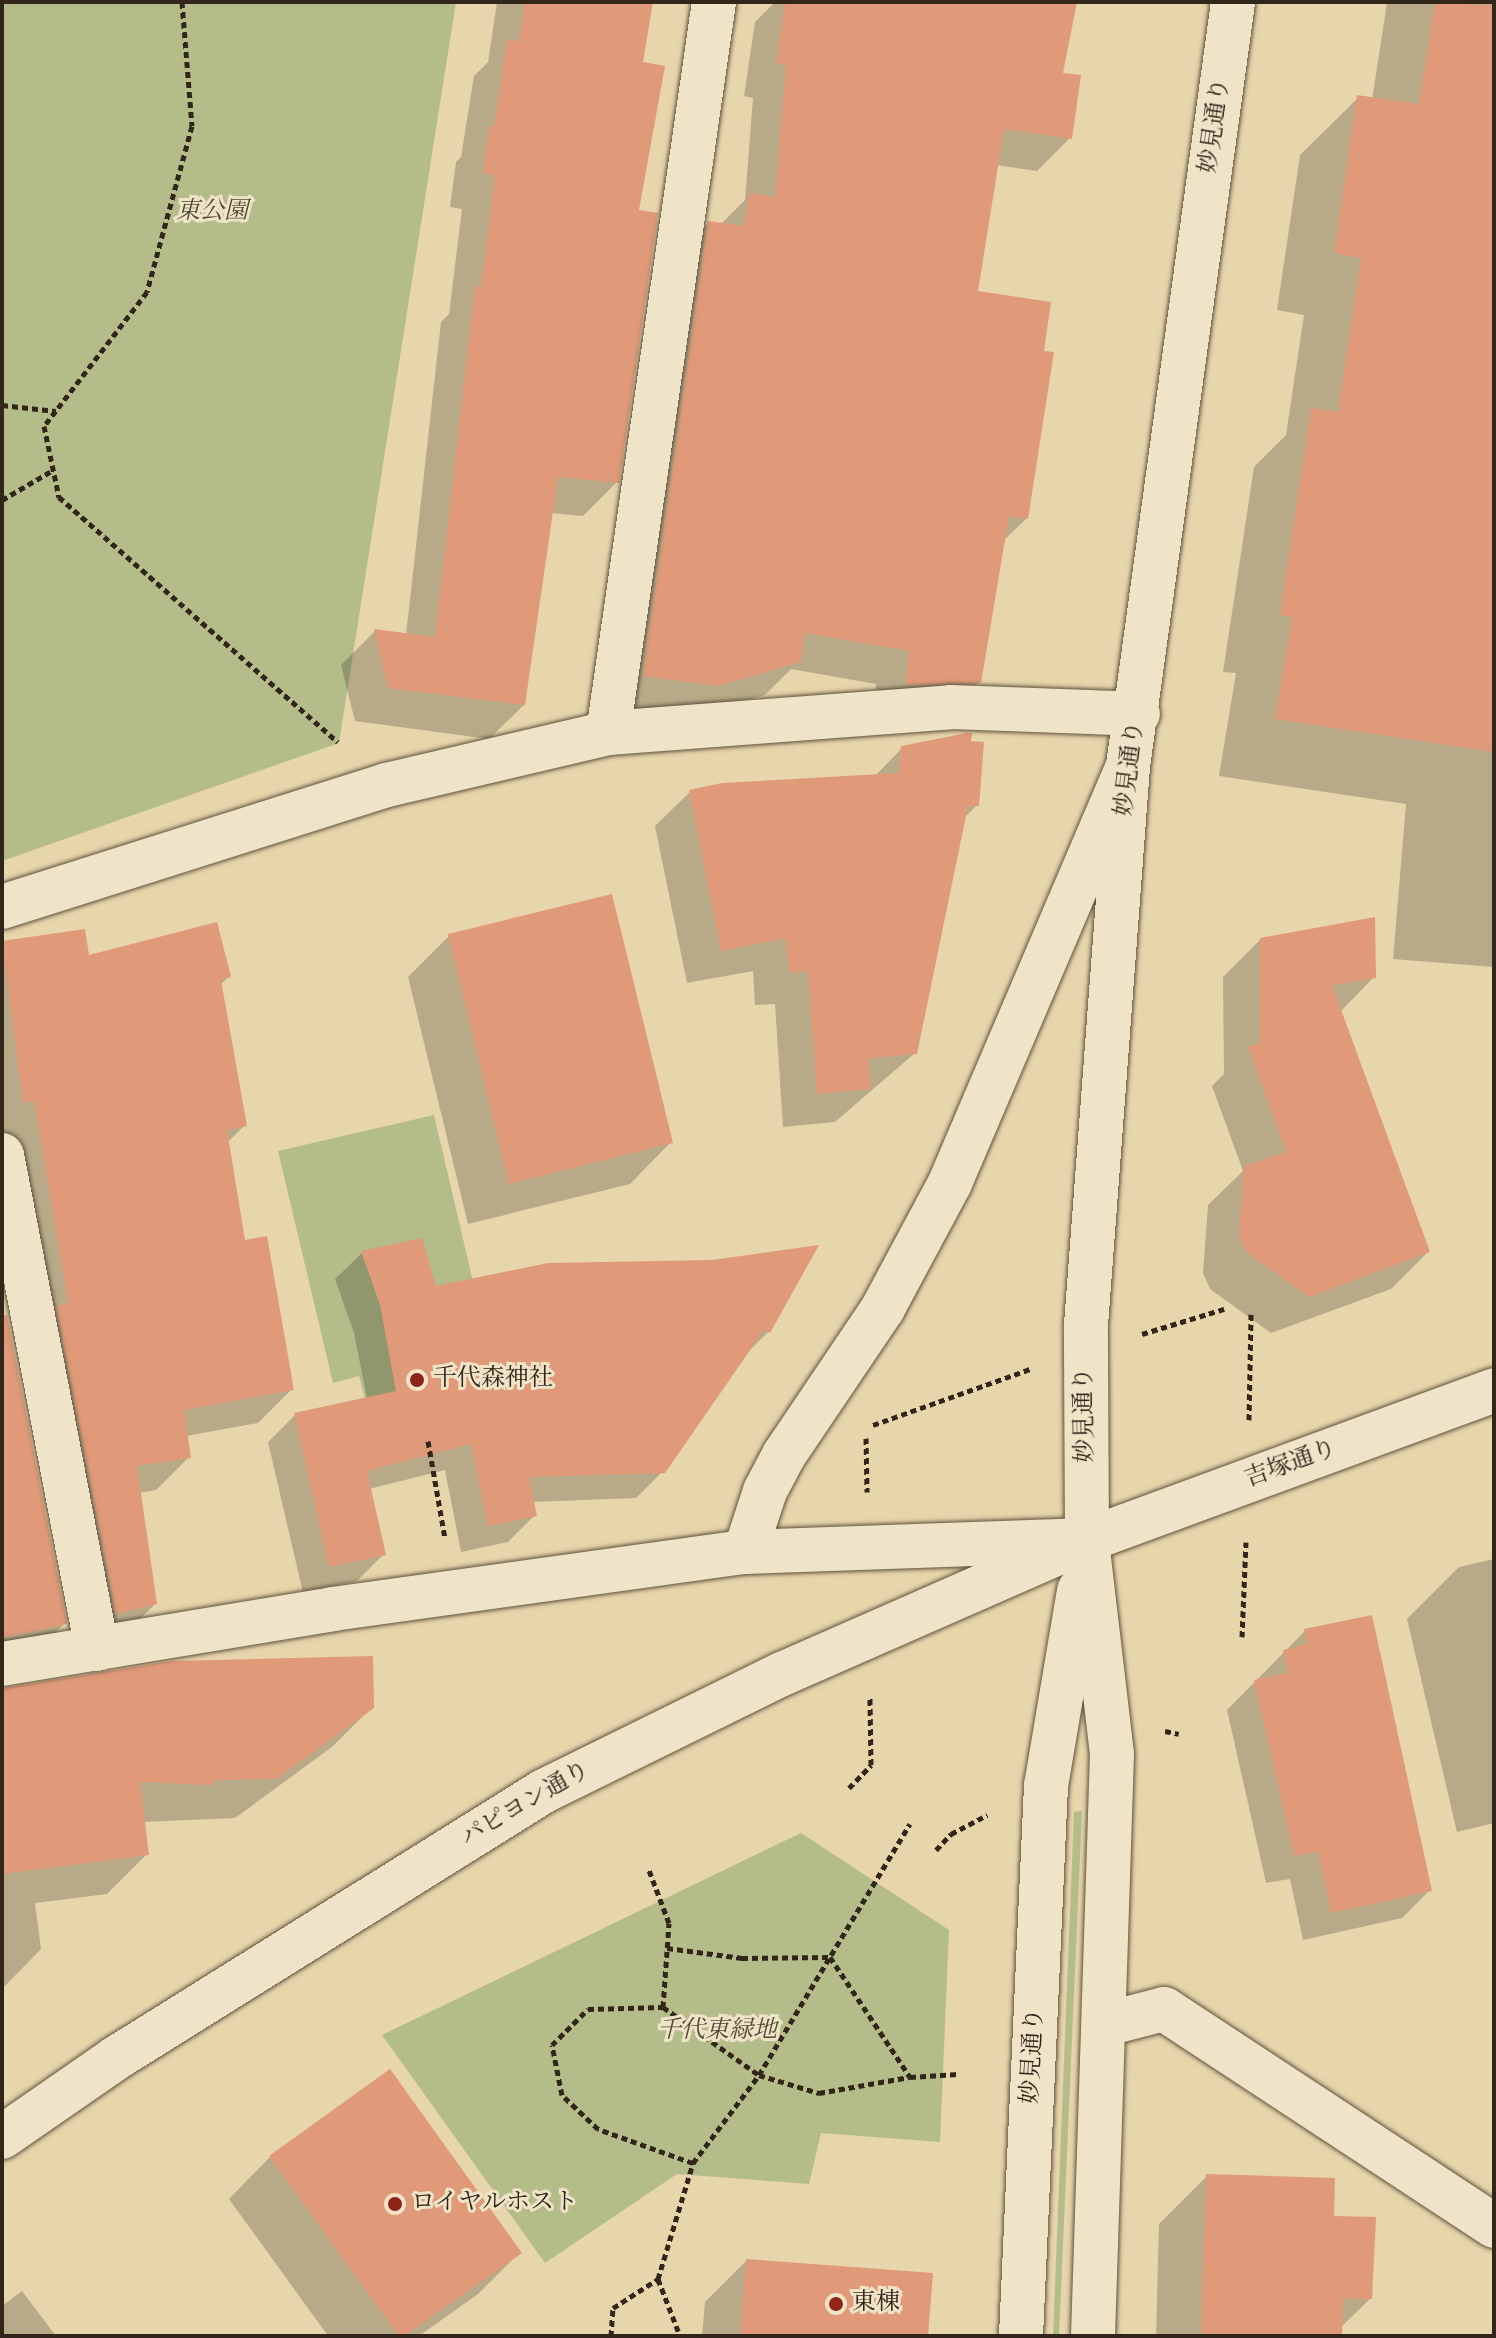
<!DOCTYPE html>
<html>
<head>
<meta charset="utf-8">
<style>
  body { margin:0 }
  #map { position:relative; width:1496px; height:2338px; overflow:hidden; background:#e7d5ab; font-family:Vollkorn,"Noto Serif JP",serif }
  div>[style] { position:absolute }
  .green>* { inset:0; background:#b4bd8a }
  .shadow>* { inset:0; background:#0003 }
  .building>* { inset:0; background:#e09979 }
  .path>* { height:5px; margin-top:-2.5px; transform-origin:0; background:repeating-linear-gradient(90deg,#32261a 0 6px,transparent 0 10px) }
  .roads { filter:drop-shadow(0 0 2px #5f523e) drop-shadow(0 0 2px #5f523e) }
  .minor>* { height:44px; margin:-22px; padding:0 22px; transform-origin:22px; border-radius:22px; background:#efe4c8 }
  .tertiary>* { height:44px; margin:-22px; padding:0 22px; transform-origin:22px; border-radius:22px; background:#efe4c8 }
  .secondary>* { height:44px; margin:-22px; padding:0 22px; transform-origin:22px; border-radius:22px; background:#efe4c8 }
  .dots>* { width:22px; height:22px; translate:-50% -50%; box-sizing:border-box; border:4px solid #efe4c8; border-radius:50% }
  span { translate:-50% -50%; white-space:nowrap; text-align:center; line-height:1.15; -webkit-text-stroke:6px #efe4c8; paint-order:stroke }
  .street-label { font-size:24px; color:#32261a }
  .park-label { font-size:24px; color:#524c36; font-style:italic }
  .poi-label { font-size:24px; color:#32261a }
  .left { translate:0 -50%; text-align:left }
  .frame { position:absolute; inset:0; border:4px solid #32261a; pointer-events:none }
</style>
</head>
<body>
<div id="map">
  <div class="green">
    <i style="clip-path:polygon(2px 2px,456px 2px,339px 743px,2px 861px)"></i>
    <i style="clip-path:polygon(434px 1115px,496px 1380px,368px 1410px,359px 1376px,333px 1383px,278px 1151px)"></i>
    <i style="clip-path:polygon(1082px 1811px,1059px 2336px,1053px 2336px,1074px 1812px)"></i>
    <i style="clip-path:polygon(801px 1833px,949px 1930px,940px 2142px,821px 2133px,809px 2184px,677px 2174px,545px 2263px,382px 2035px)"></i>
  </div>
  <div class="shadow">
    <i style="clip-path:polygon(497px 2px,651px 2px,641px 64px,617px 482px,583px 516px,551px 513px,524px 705px,489px 739px,355px 721px,341px 665px,375px 631px,406px 635px,441px 322px,449px 314px,462px 209px,450px 207px,456px 162px,461px 157px,474px 76px,488px 62px)"></i>
    <i style="clip-path:polygon(775px 2px,1075px 2px,1061px 75px,1070px 138px,1037px 171px,996px 165px,976px 292px,1026px 519px,1003px 541px,979px 682px,946px 715px,874px 718px,876px 684px,791px 669px,765px 695px,683px 718px,611px 708px,675px 256px,708px 223px,720px 225px,745px 200px,753px 98px,744px 96px,755px 22px)"></i>
    <i style="clip-path:polygon(1374px 2px,1494px 2px,1494px 967px,1393px 959px,1406px 804px,1219px 776px,1236px 673px,1223px 672px,1254px 467px,1286px 435px,1304px 315px,1277px 310px,1300px 155px,1358px 98px,1372px 100px,1387px 3px)"></i>
    <i style="clip-path:polygon(902px 748px,977px 805px,964px 818px,915px 1053px,835px 1122px,783px 1127px,775px 1004px,755px 1005px,753px 971px,687px 983px,655px 826px,690px 792px,874px 777px)"></i>
    <i style="clip-path:polygon(83px 931px,87px 958px,229px 977px,220px 985px,245px 1125px,227px 1143px,243px 1242px,291px 1390px,258px 1423px,186px 1436px,189px 1457px,156px 1490px,139px 1493px,155px 1604px,122px 1637px,83px 1645px,2px 1215px,2px 943px)"></i>
    <i style="clip-path:polygon(449px 936px,671px 1142px,630px 1184px,468px 1224px,408px 977px)"></i>
    <i style="clip-path:polygon(1260px 940px,1374px 977px,1340px 1012px,1428px 1252px,1391px 1289px,1271px 1333px,1210px 1289px,1203px 1273px,1208px 1205px,1243px 1171px,1212px 1086px,1224px 1074px,1223px 977px)"></i>
    <i style="clip-path:polygon(362px 1253px,434px 1288px,713px 1262px,768px 1332px,741px 1359px,663px 1471px,636px 1498px,532px 1502px,535px 1515px,508px 1542px,461px 1552px,445px 1470px,369px 1489px,384px 1554px,357px 1581px,303px 1593px,268px 1442px,295px 1415px,367px 1399px,354px 1333px,335px 1279px)"></i>
    <i style="clip-path:polygon(2px 1318px,65px 1623px,25px 1663px,2px 1669px)"></i>
    <i style="clip-path:polygon(1494px 1559px,1494px 1823px,1457px 1832px,1407px 1619px,1459px 1567px)"></i>
    <i style="clip-path:polygon(1305px 1631px,1430px 1890px,1402px 1918px,1303px 1940px,1290px 1879px,1266px 1883px,1227px 1710px)"></i>
    <i style="clip-path:polygon(2px 1689px,372px 1707px,332px 1747px,235px 1818px,143px 1822px,147px 1854px,107px 1894px,35px 1903px,41px 1949px,2px 1989px)"></i>
    <i style="clip-path:polygon(270px 2157px,519px 2253px,478px 2294px,419px 2336px,328px 2336px,229px 2199px)"></i>
    <i style="clip-path:polygon(1207px 2176px,1331px 2218px,1371px 2298px,1340px 2328px,1340px 2336px,1156px 2336px,1159px 2224px)"></i>
    <i style="clip-path:polygon(746px 2261px,926px 2336px,702px 2336px,705px 2302px)"></i>
    <i style="clip-path:polygon(22px 2291px,56px 2336px,2px 2336px,2px 2306px)"></i>
  </div>
  <div class="building">
    <i style="clip-path:polygon(525px 2px,653px 2px,643px 62px,665px 66px,639px 210px,658px 213px,619px 483px,558px 477px,525px 705px,388px 688px,374px 629px,435px 637px,475px 286px,481px 287px,495px 175px,483px 174px,489px 126px,494px 126px,507px 40px,519px 41px)"></i>
    <i style="clip-path:polygon(785px 2px,1077px 2px,1063px 73px,1081px 75px,1072px 139px,1004px 129px,978px 291px,1051px 302px,1044px 351px,1054px 352px,1028px 519px,1009px 516px,981px 683px,906px 685px,909px 651px,805px 633px,801px 662px,718px 686px,643px 676px,708px 221px,744px 226px,749px 193px,775px 197px,786px 65px,776px 64px)"></i>
    <i style="clip-path:polygon(1435px 2px,1494px 6px,1494px 752px,1275px 719px,1292px 617px,1280px 615px,1311px 408px,1338px 412px,1361px 258px,1334px 253px,1357px 95px,1419px 104px)"></i>
    <i style="clip-path:polygon(967px 733px,972px 733px,971px 741px,984px 742px,979px 806px,968px 806px,917px 1054px,868px 1058px,871px 1089px,817px 1094px,808px 971px,789px 972px,786px 938px,721px 951px,689px 790px,722px 783px,899px 773px,901px 746px)"></i>
    <i style="clip-path:polygon(612px 894px,673px 1143px,509px 1184px,448px 934px)"></i>
    <i style="clip-path:polygon(1375px 917px,1376px 978px,1332px 985px,1430px 1252px,1309px 1297px,1246px 1252px,1239px 1236px,1244px 1166px,1286px 1152px,1248px 1047px,1260px 1043px,1260px 938px)"></i>
    <i style="clip-path:polygon(217px 922px,231px 977px,221px 980px,247px 1126px,227px 1130px,245px 1240px,267px 1236px,294px 1390px,184px 1410px,191px 1458px,137px 1466px,157px 1604px,116px 1614px,56px 1306px,68px 1303px,34px 1101px,23px 1103px,2px 941px,85px 929px,89px 955px)"></i>
    <i style="clip-path:polygon(422px 1238px,436px 1286px,548px 1263px,712px 1260px,819px 1245px,770px 1333px,764px 1330px,665px 1473px,529px 1477px,537px 1516px,488px 1526px,471px 1444px,367px 1471px,386px 1555px,329px 1567px,294px 1413px,396px 1391px,380px 1305px,361px 1251px)"></i>
    <i style="clip-path:polygon(7px 1315px,67px 1624px,2px 1638px,2px 1316px)"></i>
    <i style="clip-path:polygon(1372px 1615px,1432px 1891px,1331px 1913px,1318px 1852px,1294px 1856px,1254px 1680px,1288px 1673px,1283px 1650px,1307px 1644px,1304px 1629px)"></i>
    <i style="clip-path:polygon(373px 1656px,374px 1708px,276px 1779px,214px 1780px,213px 1785px,140px 1782px,149px 1855px,2px 1874px,2px 1688px,172px 1661px)"></i>
    <i style="clip-path:polygon(390px 2069px,522px 2253px,404px 2336px,399px 2336px,269px 2156px)"></i>
    <i style="clip-path:polygon(1206px 2174px,1335px 2178px,1334px 2216px,1376px 2217px,1372px 2299px,1343px 2299px,1342px 2336px,1201px 2336px)"></i>
    <i style="clip-path:polygon(746px 2259px,933px 2273px,928px 2336px,740px 2336px)"></i>
  </div>
  <div class="path">
    <i style="left:182px;top:2px;width:124px;rotate:85.4deg"></i>
    <i style="left:192px;top:126px;width:172px;rotate:105.2deg"></i>
    <i style="left:147px;top:292px;width:169px;rotate:127.5deg"></i>
    <i style="left:44px;top:426px;width:73px;rotate:78.1deg"></i>
    <i style="left:59px;top:497px;width:371px;rotate:41.3deg"></i>
    <i style="left:2px;top:405px;width:54px;rotate:6.3deg"></i>
    <i style="left:2px;top:500px;width:59px;rotate:-30.5deg"></i>
    <i style="left:1142px;top:1334px;width:86px;rotate:-17deg"></i>
    <i style="left:1249px;top:1420px;width:106px;rotate:-88.9deg"></i>
    <i style="left:873px;top:1425px;width:167px;rotate:-19.6deg"></i>
    <i style="left:866px;top:1438px;width:54px;rotate:88.9deg"></i>
    <i style="left:428px;top:1441px;width:98px;rotate:80.1deg"></i>
    <i style="left:1242px;top:1637px;width:95px;rotate:-87.6deg"></i>
    <i style="left:1165px;top:1731px;width:14px;rotate:12deg"></i>
    <i style="left:849px;top:1788px;width:32px;rotate:-46deg"></i>
    <i style="left:871px;top:1765px;width:67px;rotate:-90.9deg"></i>
    <i style="left:936px;top:1850px;width:22px;rotate:-47deg"></i>
    <i style="left:951px;top:1834px;width:41px;rotate:-27.8deg"></i>
    <i style="left:667px;top:1948px;width:76px;rotate:7.6deg"></i>
    <i style="left:742px;top:1958px;width:88px;rotate:-0.7deg"></i>
    <i style="left:830px;top:1957px;width:144px;rotate:56.3deg"></i>
    <i style="left:910px;top:2077px;width:48px;rotate:-3.6deg"></i>
    <i style="left:663px;top:2007px;width:118px;rotate:35.3deg"></i>
    <i style="left:759px;top:2075px;width:293px;rotate:-59deg"></i>
    <i style="left:693px;top:2163px;width:110px;rotate:-53.1deg"></i>
    <i style="left:759px;top:2075px;width:63px;rotate:16.7deg"></i>
    <i style="left:819px;top:2093px;width:92px;rotate:-10deg"></i>
    <i style="left:658px;top:2279px;width:61px;rotate:68.9deg"></i>
    <i style="left:611px;top:2336px;width:28px;rotate:-86deg"></i>
    <i style="left:613px;top:2308px;width:54px;rotate:-32.8deg"></i>
    <i style="left:658px;top:2279px;width:121px;rotate:-73.2deg"></i>
    <i style="left:693px;top:2163px;width:101px;rotate:-160.3deg"></i>
    <i style="left:598px;top:2129px;width:50px;rotate:-136.6deg"></i>
    <i style="left:562px;top:2095px;width:51px;rotate:-101.3deg"></i>
    <i style="left:552px;top:2045px;width:51px;rotate:-45deg"></i>
    <i style="left:588px;top:2009px;width:75px;rotate:-1.5deg"></i>
    <i style="left:663px;top:2007px;width:84px;rotate:-85.9deg"></i>
    <i style="left:669px;top:1923px;width:57px;rotate:-110.7deg"></i>
  </div>
  <div class="roads">
    <div class="minor">
      <i style="left:608px;top:733px;width:739px;rotate:-81.75deg"></i>
      <i style="left:2px;top:907px;width:404px;rotate:-17.6deg"></i>
      <i style="left:387px;top:785px;width:227px;rotate:-13.2deg"></i>
      <i style="left:608px;top:733px;width:344px;rotate:-4.3deg"></i>
      <i style="left:951px;top:707px;width:187px;rotate:2.1deg"></i>
      <i style="left:2px;top:1155px;width:503px;rotate:79.11deg"></i>
    </div>
    <div class="tertiary">
      <i style="left:745px;top:1552px;width:64px;rotate:-71.8deg"></i>
      <i style="left:765px;top:1491px;width:41px;rotate:-62.2deg"></i>
      <i style="left:784px;top:1455px;width:177px;rotate:-56deg"></i>
      <i style="left:883px;top:1308px;width:142px;rotate:-61.8deg"></i>
      <i style="left:950px;top:1183px;width:446px;rotate:-66.9deg"></i>
      <i style="left:2px;top:1664px;width:336px;rotate:-9.4deg"></i>
      <i style="left:333px;top:1609px;width:416px;rotate:-7.9deg"></i>
      <i style="left:745px;top:1552px;width:342px;rotate:-2deg"></i>
      <i style="left:1106px;top:2024px;width:60px;rotate:-14.5deg"></i>
      <i style="left:1164px;top:2009px;width:395px;rotate:33.3deg"></i>
    </div>
    <div class="secondary">
      <i style="left:2px;top:2137px;width:139px;rotate:-34.7deg"></i>
      <i style="left:116px;top:2058px;width:504px;rotate:-31.96deg"></i>
      <i style="left:544px;top:1791px;width:265px;rotate:-26.2deg"></i>
      <i style="left:782px;top:1674px;width:333px;rotate:-23.7deg"></i>
      <i style="left:1087px;top:1540px;width:434px;rotate:-20.2deg"></i>
      <i style="left:1021px;top:2336px;width:551px;rotate:-87.4deg"></i>
      <i style="left:1046px;top:1786px;width:199px;rotate:-80.4deg"></i>
      <i style="left:1093px;top:2336px;width:582px;rotate:-88.13deg"></i>
      <i style="left:1112px;top:1754px;width:215px;rotate:-96.7deg"></i>
      <i style="left:1087px;top:1540px;width:215px;rotate:-90.3deg"></i>
      <i style="left:1086px;top:1325px;width:561px;rotate:-85.7deg"></i>
      <i style="left:1128px;top:766px;width:771px;rotate:-82.17deg"></i>
    </div>
  </div>
  <div class="dots">
    <i style="left:417px;top:1380px;background:#8f2418"></i>
    <i style="left:395px;top:2204px;background:#8f2418"></i>
    <i style="left:836px;top:2304px;background:#8f2418"></i>
  </div>
  <div class="street-label">
    <span style="left:1216px;top:126px;rotate:-82deg">妙見通り</span>
    <span style="left:1131px;top:769px;rotate:-83deg">妙見通り</span>
    <span style="left:1086px;top:1415px;rotate:-91deg">妙見通り</span>
    <span style="left:1291px;top:1465px;rotate:-20deg">吉塚通り</span>
    <span style="left:526px;top:1805px;rotate:-30deg">パピヨン通り</span>
    <span style="left:1034px;top:2056px;rotate:-87deg">妙見通り</span>
  </div>
  <div class="park-label">
    <span style="left:212px;top:213px">東公園</span>
    <span style="left:717px;top:2032px">千代東緑地</span>
  </div>
  <div class="poi-label">
    <span class="left" style="left:433px;top:1380px">千代森神社</span>
    <span class="left" style="left:411px;top:2204px">ロイヤルホスト</span>
    <span class="left" style="left:852px;top:2304px">東棟</span>
  </div>
  <div class="frame"></div>
</div>
</body>
</html>
